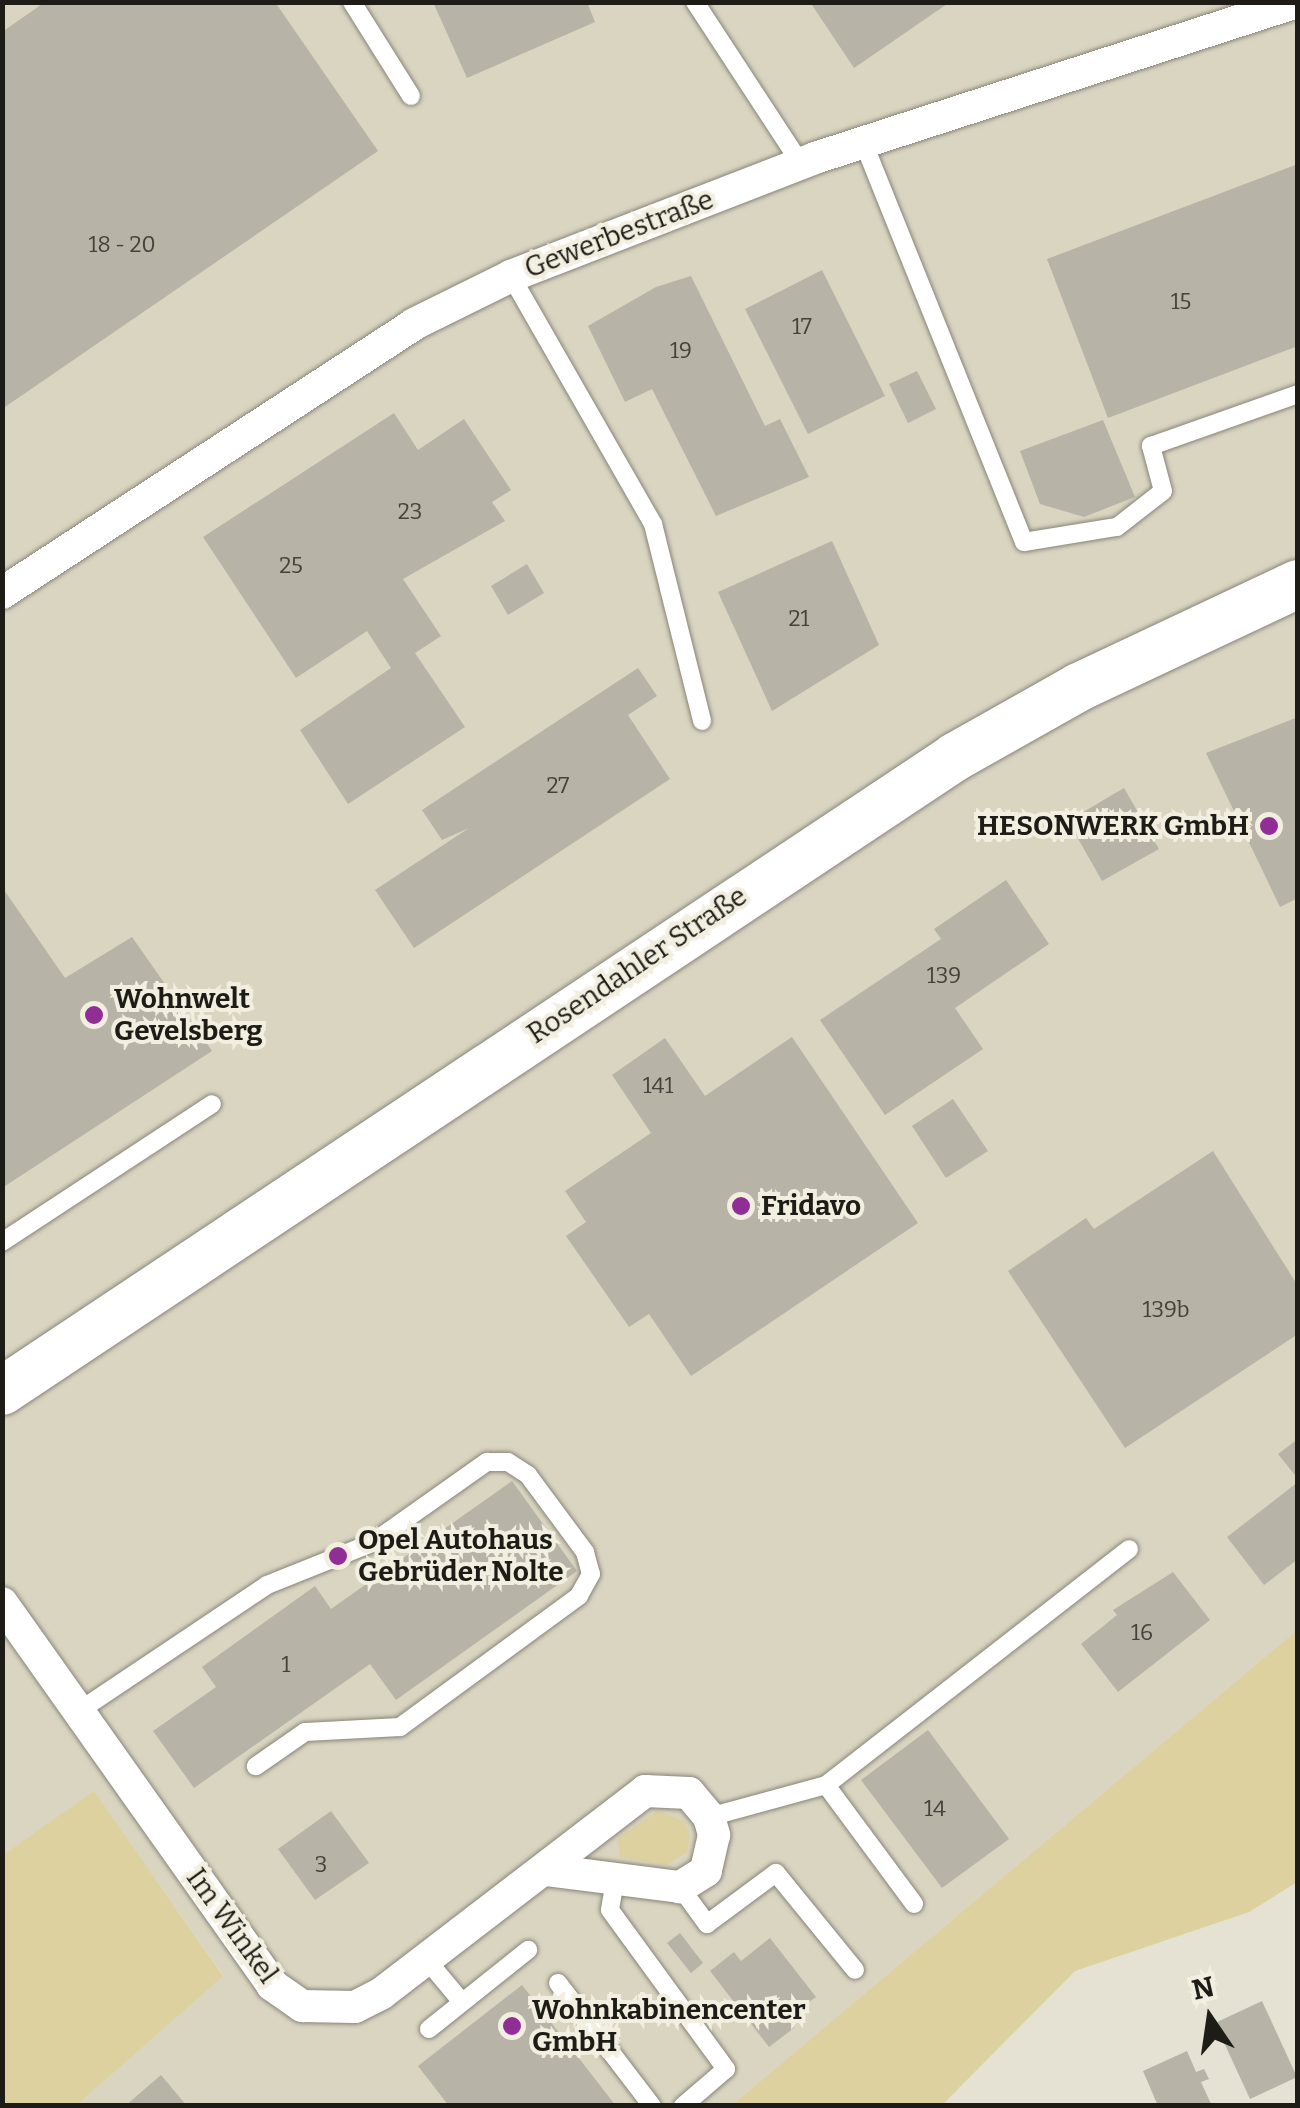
<!DOCTYPE html>
<html>
<head>
<meta charset="utf-8">
<style>
  body { margin:0 }
  #map { position:relative; width:1300px; height:2108px; overflow:hidden; background:#e5e1d3; font-family:Bitter,serif }
  div>[style] { position:absolute }
  .built>* { inset:0; background:#dad5c1 }
  .green>* { inset:0; background:#ddd1a0 }
  .building>* { inset:0; background:#b7b3a6 }
  .roads { filter:drop-shadow(0 0 2px #888579) drop-shadow(0 0 2px #888579) }
  .lane>* { height:18px; margin:-9px; padding:0 9px; transform-origin:9px; border-radius:9px; background:#fff }
  .street>* { height:32px; margin:-16px; padding:0 16px; transform-origin:16px; border-radius:16px; background:#fff }
  .secondary>* { height:48px; margin:-24px; padding:0 24px; transform-origin:24px; border-radius:24px; background:#fff }
  .dots>* { width:28px; height:28px; translate:-50% -50%; box-sizing:border-box; border:5px solid #f2efe1; border-radius:50% }
  span { translate:-50% -50%; white-space:nowrap; text-align:center; line-height:1.15; -webkit-text-stroke:8px #f2efe1; paint-order:stroke }
  .number-label { font-size:22px; color:#44423b }
  .number-label span { -webkit-text-stroke-width:0 }
  .street-label { font-size:28px; color:#1d1c17 }
  .poi-label { font-size:28px; color:#1d1c17; font-weight:700 }
  .right { translate:-100% -50%; text-align:right }
  .left { translate:0 -50%; text-align:left }
  .frame { position:absolute; inset:0; border:5px solid #1d1c17; pointer-events:none }
  .north { position:absolute; left:1160px; top:1968px; width:100px; height:100px; -webkit-text-stroke:8px #f2efe1; paint-order:stroke; rotate:347deg; font-size:28px; font-weight:700; line-height:40px; text-align:center; color:#1d1c17 }
  .north::after { content:''; display:block; margin:auto; width:35px; height:45px; background:#1d1c17; clip-path:polygon(50% 0,100% 100%,50% 72%,0 100%) }
</style>
</head>
<body>
<div id="map">
  <div class="built">
    <i style="clip-path:polygon(3px 3px,1297px 3px,1297px 1630px,732px 2105px,77px 2105px,223px 1975px,94px 1792px,3px 1855px)"></i>
  </div>
  <div class="green">
    <i style="clip-path:polygon(1297px 1630px,1297px 1882px,1249px 1912px,1075px 1971px,942px 2105px,732px 2105px)"></i>
    <i style="clip-path:polygon(94px 1791px,223px 1976px,77px 2105px,3px 2105px,3px 1855px)"></i>
    <i style="clip-path:polygon(658px 1811px,684px 1821px,690px 1836px,687px 1852px,667px 1865px,620px 1857px,618px 1838px)"></i>
  </div>
  <div class="building">
    <i style="clip-path:polygon(45px 2px,275px 2px,378px 151px,2px 409px,2px 32px)"></i>
    <i style="clip-path:polygon(433px 2px,587px 2px,595px 22px,467px 78px)"></i>
    <i style="clip-path:polygon(810px 2px,950px 2px,854px 68px)"></i>
    <i style="clip-path:polygon(1298px 164px,1298px 346px,1108px 418px,1047px 259px)"></i>
    <i style="clip-path:polygon(822px 270px,885px 396px,808px 434px,745px 309px)"></i>
    <i style="clip-path:polygon(691px 276px,765px 426px,780px 419px,809px 477px,716px 516px,652px 389px,625px 402px,588px 326px,656px 287px)"></i>
    <i style="clip-path:polygon(917px 371px,936px 409px,908px 423px,889px 384px)"></i>
    <i style="clip-path:polygon(394px 413px,418px 450px,464px 419px,511px 490px,492px 502px,505px 521px,403px 579px,441px 636px,415px 653px,465px 727px,348px 804px,300px 730px,391px 668px,367px 631px,296px 678px,203px 537px)"></i>
    <i style="clip-path:polygon(1103px 420px,1135px 497px,1084px 517px,1040px 504px,1020px 451px)"></i>
    <i style="clip-path:polygon(832px 541px,879px 645px,772px 711px,718px 592px)"></i>
    <i style="clip-path:polygon(527px 564px,544px 593px,508px 615px,491px 586px)"></i>
    <i style="clip-path:polygon(638px 668px,657px 696px,628px 715px,670px 779px,414px 948px,375px 890px,469px 828px,442px 840px,422px 810px)"></i>
    <i style="clip-path:polygon(1298px 717px,1298px 898px,1280px 907px,1206px 753px)"></i>
    <i style="clip-path:polygon(1124px 788px,1159px 849px,1102px 881px,1068px 821px)"></i>
    <i style="clip-path:polygon(1006px 880px,1049px 944px,955px 1008px,983px 1049px,885px 1115px,820px 1020px,941px 939px,934px 929px)"></i>
    <i style="clip-path:polygon(2px 887px,65px 978px,132px 937px,212px 1051px,2px 1188px)"></i>
    <i style="clip-path:polygon(792px 1037px,918px 1223px,691px 1376px,649px 1314px,629px 1327px,566px 1236px,586px 1222px,565px 1191px,651px 1133px,612px 1075px,665px 1038px,705px 1096px)"></i>
    <i style="clip-path:polygon(953px 1099px,988px 1151px,946px 1178px,912px 1126px)"></i>
    <i style="clip-path:polygon(1213px 1151px,1298px 1286px,1298px 1334px,1125px 1448px,1008px 1271px,1086px 1218px,1094px 1229px)"></i>
    <i style="clip-path:polygon(1298px 1439px,1298px 1479px,1278px 1454px)"></i>
    <i style="clip-path:polygon(512px 1481px,577px 1571px,396px 1700px,370px 1664px,194px 1788px,153px 1731px,216px 1687px,202px 1667px,315px 1586px,331px 1609px)"></i>
    <i style="clip-path:polygon(1298px 1482px,1298px 1559px,1264px 1585px,1227px 1537px)"></i>
    <i style="clip-path:polygon(1173px 1572px,1210px 1620px,1118px 1692px,1081px 1644px,1117px 1615px,1113px 1610px)"></i>
    <i style="clip-path:polygon(928px 1730px,1009px 1839px,942px 1888px,861px 1780px)"></i>
    <i style="clip-path:polygon(331px 1811px,369px 1863px,315px 1900px,278px 1849px)"></i>
    <i style="clip-path:polygon(680px 1933px,703px 1963px,691px 1973px,667px 1943px)"></i>
    <i style="clip-path:polygon(770px 1938px,816px 1997px,787px 2018px,794px 2028px,769px 2047px,710px 1971px,734px 1952px,741px 1961px)"></i>
    <i style="clip-path:polygon(522px 1985px,616px 2106px,449px 2106px,418px 2066px)"></i>
    <i style="clip-path:polygon(1262px 2001px,1297px 2077px,1250px 2099px,1215px 2023px)"></i>
    <i style="clip-path:polygon(1187px 2051px,1196px 2072px,1204px 2069px,1209px 2079px,1201px 2082px,1212px 2106px,1158px 2106px,1143px 2071px)"></i>
    <i style="clip-path:polygon(161px 2075px,187px 2106px,125px 2106px)"></i>
  </div>
  <div class="roads">
    <div class="lane">
      <i style="left:352px;top:2px;width:111px;rotate:57.9deg"></i>
      <i style="left:695px;top:2px;width:194px;rotate:56.8deg"></i>
      <i style="left:864px;top:144px;width:429px;rotate:68.1deg"></i>
      <i style="left:1024px;top:542px;width:94px;rotate:-9.2deg"></i>
      <i style="left:1117px;top:527px;width:58px;rotate:-38deg"></i>
      <i style="left:1163px;top:491px;width:47px;rotate:-104.9deg"></i>
      <i style="left:1151px;top:446px;width:156px;rotate:-19.5deg"></i>
      <i style="left:511px;top:276px;width:286px;rotate:60.2deg"></i>
      <i style="left:653px;top:524px;width:203px;rotate:76deg"></i>
      <i style="left:2px;top:1242px;width:251px;rotate:-33.3deg"></i>
      <i style="left:79px;top:1711px;width:226px;rotate:-33.8deg"></i>
      <i style="left:267px;top:1585px;width:113px;rotate:-21.8deg"></i>
      <i style="left:372px;top:1543px;width:141px;rotate:-35.2deg"></i>
      <i style="left:487px;top:1462px;width:21px"></i>
      <i style="left:508px;top:1462px;width:24px;rotate:33deg"></i>
      <i style="left:528px;top:1475px;width:96px;rotate:53.5deg"></i>
      <i style="left:585px;top:1552px;width:23px;rotate:75deg"></i>
      <i style="left:591px;top:1574px;width:25px;rotate:119deg"></i>
      <i style="left:579px;top:1596px;width:222px;rotate:143.8deg"></i>
      <i style="left:400px;top:1727px;width:95px;rotate:177deg"></i>
      <i style="left:305px;top:1732px;width:60px;rotate:145.2deg"></i>
      <i style="left:826px;top:1785px;width:384px;rotate:-37.9deg"></i>
      <i style="left:709px;top:1817px;width:121px;rotate:-15.3deg"></i>
      <i style="left:826px;top:1785px;width:148px;rotate:53.5deg"></i>
      <i style="left:615px;top:1881px;width:29px;rotate:100deg"></i>
      <i style="left:610px;top:1910px;width:197px;rotate:53.9deg"></i>
      <i style="left:726px;top:2069px;width:57px;rotate:139.3deg"></i>
      <i style="left:680px;top:1887px;width:46px;rotate:53.9deg"></i>
      <i style="left:707px;top:1924px;width:86px;rotate:-36.5deg"></i>
      <i style="left:776px;top:1873px;width:125px;rotate:50.8deg"></i>
      <i style="left:426px;top:1959px;width:56px;rotate:50.1deg"></i>
      <i style="left:558px;top:1983px;width:155px;rotate:52.6deg"></i>
      <i style="left:429px;top:2029px;width:127px;rotate:-38.6deg"></i>
    </div>
    <div class="street">
      <i style="left:2px;top:593px;width:492px;rotate:-33.1deg"></i>
      <i style="left:414px;top:324px;width:108px;rotate:-26.3deg"></i>
      <i style="left:511px;top:276px;width:326px;rotate:-21.2deg"></i>
      <i style="left:815px;top:158px;width:507px;rotate:-17.93deg"></i>
      <i style="left:2px;top:1603px;width:468px;rotate:54.7deg"></i>
      <i style="left:272px;top:1985px;width:37px;rotate:35deg"></i>
      <i style="left:302px;top:2006px;width:53px;rotate:1.1deg"></i>
      <i style="left:355px;top:2007px;width:30px;rotate:-27deg"></i>
      <i style="left:382px;top:1993px;width:332px;rotate:-37.5deg"></i>
      <i style="left:645px;top:1791px;width:44px;rotate:2.6deg"></i>
      <i style="left:689px;top:1793px;width:31px;rotate:50deg"></i>
      <i style="left:709px;top:1817px;width:19px;rotate:74deg"></i>
      <i style="left:714px;top:1835px;width:37px;rotate:103deg"></i>
      <i style="left:706px;top:1871px;width:31px;rotate:148deg"></i>
      <i style="left:680px;top:1887px;width:136px;rotate:-172.8deg"></i>
    </div>
    <div class="secondary">
      <i style="left:2px;top:1391px;width:1145px;rotate:-33.63deg"></i>
      <i style="left:955px;top:757px;width:142px;rotate:-29.4deg"></i>
      <i style="left:1079px;top:687px;width:242px;rotate:-25.2deg"></i>
    </div>
  </div>
  <div class="dots">
    <i style="left:1269px;top:826px;background:#912e95"></i>
    <i style="left:94px;top:1015px;background:#912e95"></i>
    <i style="left:741px;top:1206px;background:#912e95"></i>
    <i style="left:338px;top:1556px;background:#912e95"></i>
    <i style="left:512px;top:2026px;background:#912e95"></i>
  </div>
  <div class="number-label">
    <span style="left:122px;top:245px">18 - 20</span>
    <span style="left:1181px;top:302px">15</span>
    <span style="left:802px;top:327px">17</span>
    <span style="left:681px;top:351px">19</span>
    <span style="left:410px;top:512px">23</span>
    <span style="left:291px;top:566px">25</span>
    <span style="left:799px;top:619px">21</span>
    <span style="left:558px;top:786px">27</span>
    <span style="left:944px;top:976px">139</span>
    <span style="left:658px;top:1086px">141</span>
    <span style="left:1166px;top:1310px">139b</span>
    <span style="left:1142px;top:1633px">16</span>
    <span style="left:286px;top:1665px">1</span>
    <span style="left:935px;top:1809px">14</span>
    <span style="left:321px;top:1865px">3</span>
  </div>
  <div class="street-label">
    <span style="left:619px;top:234px;rotate:-21deg">Gewerbestraße</span>
    <span style="left:637px;top:965px;rotate:-34deg">Rosendahler Straße</span>
    <span style="left:232px;top:1926px;rotate:54deg">Im Winkel</span>
  </div>
  <div class="poi-label">
    <span class="right" style="left:1249px;top:826px">HESONWERK GmbH</span>
    <span class="left" style="left:114px;top:1015px">Wohnwelt<br>Gevelsberg</span>
    <span class="left" style="left:761px;top:1206px">Fridavo</span>
    <span class="left" style="left:358px;top:1556px">Opel Autohaus<br>Gebrüder Nolte</span>
    <span class="left" style="left:532px;top:2026px">Wohnkabinencenter<br>GmbH</span>
  </div>
  <div class="frame"></div>
  <div class="north">N</div>
</div>
</body>
</html>
